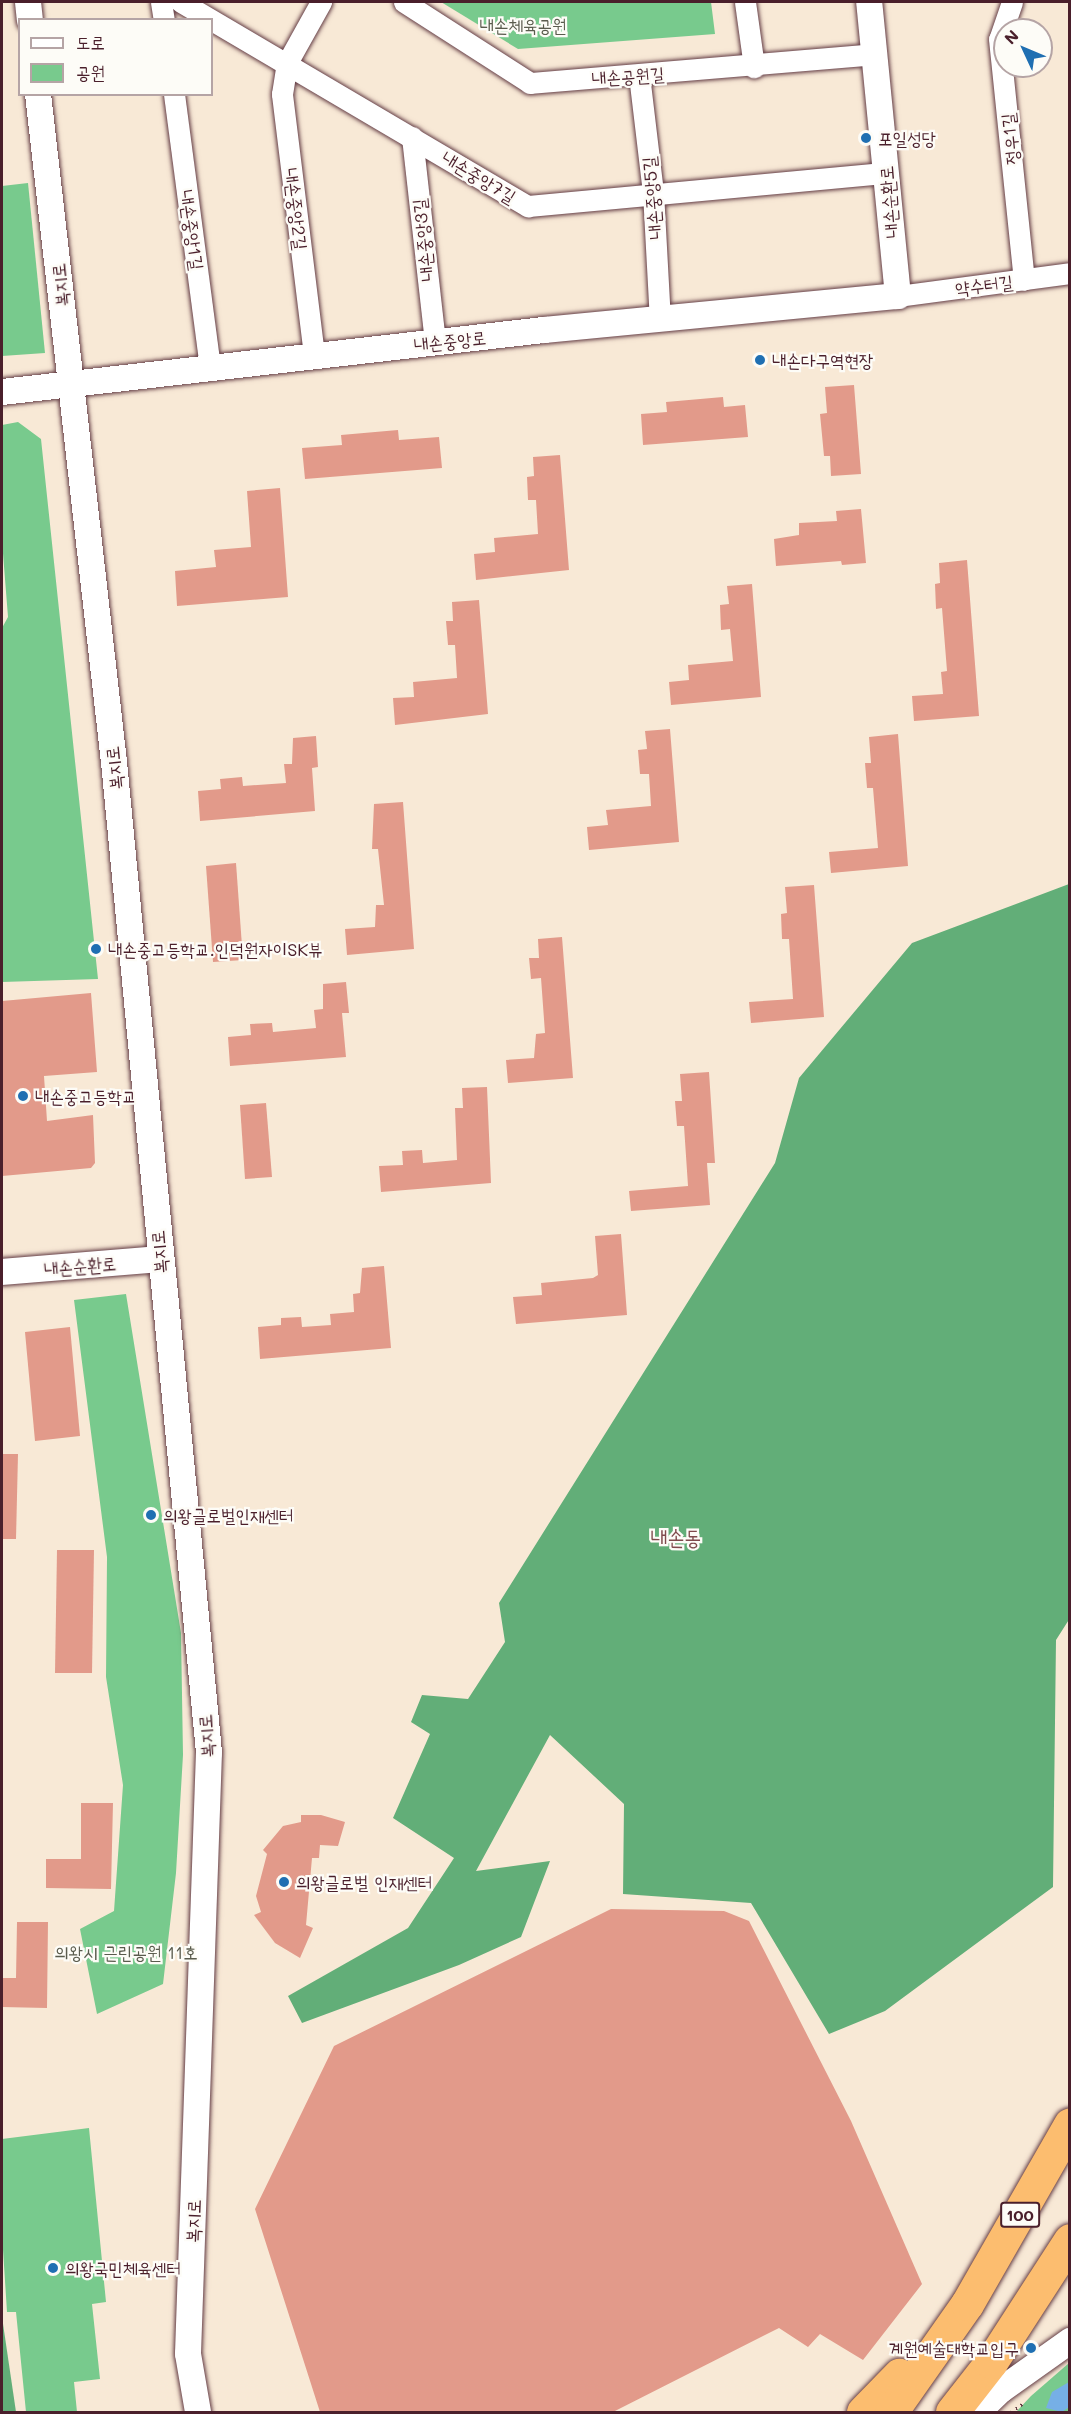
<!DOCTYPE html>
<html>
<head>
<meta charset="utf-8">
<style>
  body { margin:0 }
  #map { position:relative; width:1071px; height:2414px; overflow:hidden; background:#f8e9d6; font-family:Mali,"Poor Story",sans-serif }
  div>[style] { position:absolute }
  .green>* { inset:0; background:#78ca8d }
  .forest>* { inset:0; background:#62ae78 }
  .water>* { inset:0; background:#76afe6 }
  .building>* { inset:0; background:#e29a8a }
  .path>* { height:3px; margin-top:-1.5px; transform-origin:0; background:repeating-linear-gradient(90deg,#643d45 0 1.5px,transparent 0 6px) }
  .roads { filter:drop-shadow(0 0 2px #643d45) drop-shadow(0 0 2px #643d45) }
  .minor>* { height:21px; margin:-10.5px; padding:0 10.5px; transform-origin:10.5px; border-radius:10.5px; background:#fff }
  .tertiary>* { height:26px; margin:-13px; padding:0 13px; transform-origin:13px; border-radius:13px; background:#fff }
  .motorway>* { height:33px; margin:-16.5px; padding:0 16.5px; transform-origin:16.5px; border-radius:16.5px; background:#fcbd6f }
  .dots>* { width:16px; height:16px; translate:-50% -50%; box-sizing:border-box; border:3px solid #fdfcf7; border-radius:50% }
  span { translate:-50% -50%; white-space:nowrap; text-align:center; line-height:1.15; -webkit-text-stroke:4.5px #fdfcf7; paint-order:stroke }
  .shield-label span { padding:2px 4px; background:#fdfcf7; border:2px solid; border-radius:4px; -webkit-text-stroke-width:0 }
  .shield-label { font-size:16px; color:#4a1f2b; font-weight:700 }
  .park-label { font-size:18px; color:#5a5b4d }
  .street-label { font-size:18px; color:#4a1f2b }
  .poi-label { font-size:18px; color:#4a1f2b }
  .left { translate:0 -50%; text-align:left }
  .right { translate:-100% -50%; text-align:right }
  .quarter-label { font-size:21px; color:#7f4a4c }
  .frame { position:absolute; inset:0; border:3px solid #4a1f2b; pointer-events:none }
  .legend { position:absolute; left:18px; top:18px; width:195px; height:78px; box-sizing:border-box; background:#fdfcf7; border:2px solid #b5a4a5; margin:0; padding:8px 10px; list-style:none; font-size:18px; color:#4a1f2b }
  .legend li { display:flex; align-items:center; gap:12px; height:30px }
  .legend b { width:30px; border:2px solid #b5a4a5 }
  .north { position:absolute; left:993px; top:18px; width:60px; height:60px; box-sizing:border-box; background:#fdfcf7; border:2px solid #b5a4a5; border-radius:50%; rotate:314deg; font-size:16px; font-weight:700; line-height:24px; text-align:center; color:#4a1f2b }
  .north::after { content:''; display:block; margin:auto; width:21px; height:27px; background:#1f6fb2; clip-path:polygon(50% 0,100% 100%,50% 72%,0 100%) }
</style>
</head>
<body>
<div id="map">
  <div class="green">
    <i style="clip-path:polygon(441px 2px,711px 2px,715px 34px,518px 49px)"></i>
    <i style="clip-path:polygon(28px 183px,45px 353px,2px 356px,2px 186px)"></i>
    <i style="clip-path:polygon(18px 422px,41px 439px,98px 979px,2px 982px,2px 628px,8px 617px,2px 541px,2px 425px)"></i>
    <i style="clip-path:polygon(126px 1294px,181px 1633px,183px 1755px,176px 1873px,163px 1984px,97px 2014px,80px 1929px,114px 1911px,123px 1785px,106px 1677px,107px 1557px,74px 1300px)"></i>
    <i style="clip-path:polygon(89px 2128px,106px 2302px,92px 2304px,100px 2379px,74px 2382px,77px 2412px,26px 2412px,16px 2312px,7px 2312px,2px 2234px,2px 2139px)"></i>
    <i style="clip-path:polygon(1069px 2363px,1069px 2412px,1016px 2412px,1031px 2396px)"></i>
  </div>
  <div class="forest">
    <i style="clip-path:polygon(1069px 884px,1070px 1618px,1056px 1640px,1053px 1887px,885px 2011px,829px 2034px,751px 1903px,623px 1894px,624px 1804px,550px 1735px,476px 1871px,550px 1861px,521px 1937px,459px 1965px,302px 2023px,288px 1996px,408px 1928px,454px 1858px,393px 1818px,430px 1734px,411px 1722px,422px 1695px,468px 1699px,505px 1642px,499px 1603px,775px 1163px,799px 1078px,912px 943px)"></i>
    <i style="clip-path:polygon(2px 2317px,16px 2412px,2px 2412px)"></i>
  </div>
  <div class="water">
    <i style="clip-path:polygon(1069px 2382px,1069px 2407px,1062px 2412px,1046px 2408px,1052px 2392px)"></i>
  </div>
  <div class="building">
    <i style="clip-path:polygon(854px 385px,861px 474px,831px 476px,830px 456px,824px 456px,820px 414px,827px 413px,825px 387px)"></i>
    <i style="clip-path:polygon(723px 397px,724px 407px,745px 405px,748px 437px,643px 445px,641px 414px,667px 412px,666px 402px)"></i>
    <i style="clip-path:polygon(398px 430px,399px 440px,439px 437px,442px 468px,305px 479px,302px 448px,342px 445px,341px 435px)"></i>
    <i style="clip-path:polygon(560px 455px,569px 570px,476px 580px,474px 554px,495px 552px,494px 538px,538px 534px,536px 500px,528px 500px,527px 477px,534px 476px,533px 457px)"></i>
    <i style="clip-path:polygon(280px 488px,288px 597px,177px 606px,175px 571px,216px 567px,214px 550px,251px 547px,247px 491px)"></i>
    <i style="clip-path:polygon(861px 509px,866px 563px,842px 565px,841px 561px,776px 566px,774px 539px,799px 535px,799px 523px,837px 521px,836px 511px)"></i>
    <i style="clip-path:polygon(967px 560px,979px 716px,914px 721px,912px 696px,943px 694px,941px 672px,947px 671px,942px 608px,936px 609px,935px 584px,940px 583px,939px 563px)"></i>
    <i style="clip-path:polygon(752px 584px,761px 697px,671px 705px,669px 682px,689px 680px,688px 665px,733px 661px,730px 629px,721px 630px,720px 605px,729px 604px,727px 586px)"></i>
    <i style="clip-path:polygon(479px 600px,488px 714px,395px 725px,393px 698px,414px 697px,413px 682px,457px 678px,455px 645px,448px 645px,446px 621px,453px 621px,452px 602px)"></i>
    <i style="clip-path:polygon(670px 729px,679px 842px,589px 850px,587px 827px,608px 825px,606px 810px,651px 806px,649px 774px,640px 774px,638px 750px,647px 749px,645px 731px)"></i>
    <i style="clip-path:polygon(898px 734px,908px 866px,831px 873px,829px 852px,878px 848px,873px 788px,867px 788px,865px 763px,871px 763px,869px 737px)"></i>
    <i style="clip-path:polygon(316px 736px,318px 767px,312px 768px,315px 811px,200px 821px,198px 791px,221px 789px,220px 779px,242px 777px,243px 786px,286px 783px,284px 764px,292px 764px,293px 738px)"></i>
    <i style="clip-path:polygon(403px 802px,414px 949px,347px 955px,345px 929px,375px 927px,376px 905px,384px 905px,378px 849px,372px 849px,374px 804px)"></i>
    <i style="clip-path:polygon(236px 863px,243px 960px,213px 962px,206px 866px)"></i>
    <i style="clip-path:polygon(814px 885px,824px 1017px,751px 1023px,749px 1002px,793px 999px,789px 939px,782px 939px,781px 914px,787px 913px,785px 887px)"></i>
    <i style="clip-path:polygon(562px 937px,573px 1078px,508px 1083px,506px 1060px,534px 1058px,536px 1034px,545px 1033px,541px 978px,531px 979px,529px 958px,539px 958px,538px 939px)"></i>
    <i style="clip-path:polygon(346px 982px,349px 1013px,342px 1013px,346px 1057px,230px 1066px,228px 1037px,251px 1035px,250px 1024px,272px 1023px,273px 1032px,316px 1028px,314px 1010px,323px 1009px,323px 984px)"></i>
    <i style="clip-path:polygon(91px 993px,97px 1072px,44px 1076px,47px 1121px,93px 1115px,95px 1163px,91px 1168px,2px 1176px,2px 1001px)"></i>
    <i style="clip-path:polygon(709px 1072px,715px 1163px,707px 1163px,710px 1205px,631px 1211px,629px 1191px,688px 1186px,684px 1126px,677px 1126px,675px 1101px,682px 1101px,680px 1074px)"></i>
    <i style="clip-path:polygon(487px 1087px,491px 1183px,381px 1192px,379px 1166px,403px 1165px,402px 1151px,422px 1150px,423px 1163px,457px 1160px,455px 1108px,463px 1108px,462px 1088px)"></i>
    <i style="clip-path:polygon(266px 1103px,272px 1177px,245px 1179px,240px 1105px)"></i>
    <i style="clip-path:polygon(621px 1234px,627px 1315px,516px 1324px,513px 1297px,542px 1295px,541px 1283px,593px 1278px,598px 1275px,595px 1236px)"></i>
    <i style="clip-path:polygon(384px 1266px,391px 1348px,260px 1359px,258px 1327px,281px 1325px,281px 1318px,301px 1317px,302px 1327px,331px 1325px,330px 1314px,354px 1312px,353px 1294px,360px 1293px,362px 1268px)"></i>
    <i style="clip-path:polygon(70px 1327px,80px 1436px,35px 1441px,25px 1332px)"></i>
    <i style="clip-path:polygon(2px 1454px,18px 1454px,16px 1539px,2px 1539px)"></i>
    <i style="clip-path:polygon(57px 1550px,94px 1550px,92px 1673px,55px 1673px)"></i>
    <i style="clip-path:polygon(81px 1803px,113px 1803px,111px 1889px,46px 1888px,46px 1859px,81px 1859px)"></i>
    <i style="clip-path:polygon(301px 1815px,321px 1815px,345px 1822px,338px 1846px,320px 1845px,319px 1858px,312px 1858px,306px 1925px,313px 1928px,300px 1958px,275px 1943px,254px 1915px,261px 1912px,256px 1896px,267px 1854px,263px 1850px,283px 1826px,301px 1822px)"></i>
    <i style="clip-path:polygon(611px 1909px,724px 1911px,749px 1921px,851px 2121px,922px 2284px,863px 2360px,820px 2334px,808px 2347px,779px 2328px,613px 2412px,320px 2412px,255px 2209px,334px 2046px)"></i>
    <i style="clip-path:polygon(17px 1922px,48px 1922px,47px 2008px,2px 2007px,2px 1978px,16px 1978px)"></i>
  </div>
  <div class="path">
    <i style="left:1011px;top:2412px;width:17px;rotate:-36deg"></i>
  </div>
  <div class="roads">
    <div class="minor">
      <i style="left:161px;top:2px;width:18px;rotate:81deg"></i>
      <i style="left:181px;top:2px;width:403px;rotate:30.5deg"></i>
      <i style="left:528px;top:206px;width:360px;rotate:-5.3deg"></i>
      <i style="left:404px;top:2px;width:150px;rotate:32.7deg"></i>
      <i style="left:530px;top:83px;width:346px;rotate:-4.8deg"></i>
      <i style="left:745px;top:2px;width:66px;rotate:82.1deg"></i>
      <i style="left:1012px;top:2px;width:39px;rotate:109deg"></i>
      <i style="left:999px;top:39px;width:242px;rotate:84.1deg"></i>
      <i style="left:639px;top:75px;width:118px;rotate:83.2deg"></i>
      <i style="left:653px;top:192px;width:128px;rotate:86.9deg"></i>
      <i style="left:174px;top:94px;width:274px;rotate:82.5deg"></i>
      <i style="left:412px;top:137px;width:207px;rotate:83.6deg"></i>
      <i style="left:898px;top:296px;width:174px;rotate:-7.6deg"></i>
      <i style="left:314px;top:355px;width:263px;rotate:-97deg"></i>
      <i style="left:282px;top:94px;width:31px;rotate:-81deg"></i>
      <i style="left:287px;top:63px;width:70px;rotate:-60.9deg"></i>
    </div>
    <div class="tertiary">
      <i style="left:28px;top:2px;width:18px;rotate:84deg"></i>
      <i style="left:38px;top:94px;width:672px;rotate:83.51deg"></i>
      <i style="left:114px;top:762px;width:995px;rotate:84.52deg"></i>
      <i style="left:209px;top:1752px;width:602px;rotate:92deg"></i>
      <i style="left:188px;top:2354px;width:59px;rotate:80.2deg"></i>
      <i style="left:2px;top:392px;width:546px;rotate:-6.53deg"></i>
      <i style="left:544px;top:330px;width:356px;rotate:-5.5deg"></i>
      <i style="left:898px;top:296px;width:295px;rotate:-95.6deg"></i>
      <i style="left:2px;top:1272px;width:158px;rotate:-4.7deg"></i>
      <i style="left:978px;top:2412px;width:32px;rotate:-44deg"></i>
      <i style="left:1001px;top:2390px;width:85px;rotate:-35.4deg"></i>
    </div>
    <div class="motorway">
      <i style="left:863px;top:2412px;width:52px;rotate:-45.8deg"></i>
      <i style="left:891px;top:2412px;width:132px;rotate:-54.9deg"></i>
      <i style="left:967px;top:2304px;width:207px;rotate:-60.2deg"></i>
      <i style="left:952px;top:2412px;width:63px;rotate:-52deg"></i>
      <i style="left:991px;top:2362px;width:145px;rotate:-57.1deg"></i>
    </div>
  </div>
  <div class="dots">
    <i style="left:866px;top:138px;background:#1f6fb2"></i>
    <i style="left:760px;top:360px;background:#1f6fb2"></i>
    <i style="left:96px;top:949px;background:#1f6fb2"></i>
    <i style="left:23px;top:1096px;background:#1f6fb2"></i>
    <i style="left:151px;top:1515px;background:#1f6fb2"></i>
    <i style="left:284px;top:1882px;background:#1f6fb2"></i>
    <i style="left:53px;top:2268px;background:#1f6fb2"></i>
    <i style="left:1031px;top:2348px;background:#1f6fb2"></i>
  </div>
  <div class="shield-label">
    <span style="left:1020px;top:2215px">100</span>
  </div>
  <div class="park-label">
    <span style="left:523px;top:25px">내손체육공원</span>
    <span style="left:126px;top:1952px">의왕시 근린공원 11호</span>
  </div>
  <div class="street-label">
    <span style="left:628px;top:76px;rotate:-4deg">내손공원길</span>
    <span style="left:1010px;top:139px;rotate:-96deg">정우1길</span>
    <span style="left:479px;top:177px;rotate:31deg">내손중앙7길</span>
    <span style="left:652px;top:198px;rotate:-95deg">내손중앙5길</span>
    <span style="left:889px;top:202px;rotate:-95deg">내손순환로</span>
    <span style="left:296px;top:209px;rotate:83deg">내손중앙2길</span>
    <span style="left:192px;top:230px;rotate:82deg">내손중앙1길</span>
    <span style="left:423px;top:240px;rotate:-96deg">내손중앙3길</span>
    <span style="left:60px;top:285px;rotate:-96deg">복지로</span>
    <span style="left:984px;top:285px;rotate:-7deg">약수터길</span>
    <span style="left:450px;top:341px;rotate:-6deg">내손중앙로</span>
    <span style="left:114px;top:768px;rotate:-96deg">복지로</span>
    <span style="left:159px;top:1252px;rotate:-95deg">복지로</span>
    <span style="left:80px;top:1266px;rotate:-5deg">내손순환로</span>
    <span style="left:206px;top:1736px;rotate:-94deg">복지로</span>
    <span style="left:193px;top:2221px;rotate:-88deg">복지로</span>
  </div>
  <div class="poi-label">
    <span class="left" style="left:878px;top:138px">포일성당</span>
    <span class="left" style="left:772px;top:360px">내손다구역현장</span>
    <span class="left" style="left:108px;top:949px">내손중고등학교.인덕원자이SK뷰</span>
    <span class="left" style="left:35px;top:1096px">내손중고등학교</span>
    <span class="left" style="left:163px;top:1515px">의왕글로벌인재센터</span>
    <span class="left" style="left:296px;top:1882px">의왕글로벌 인재센터</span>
    <span class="left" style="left:65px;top:2268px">의왕국민체육센터</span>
    <span class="right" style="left:1019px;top:2348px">계원예술대학교입구</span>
  </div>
  <div class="quarter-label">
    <span style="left:676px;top:1537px">내손동</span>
  </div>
  <div class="frame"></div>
  <ul class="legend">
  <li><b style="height:8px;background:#fff"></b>도로</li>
  <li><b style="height:16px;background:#78ca8d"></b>공원</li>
  </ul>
  <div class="north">N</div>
</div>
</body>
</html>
